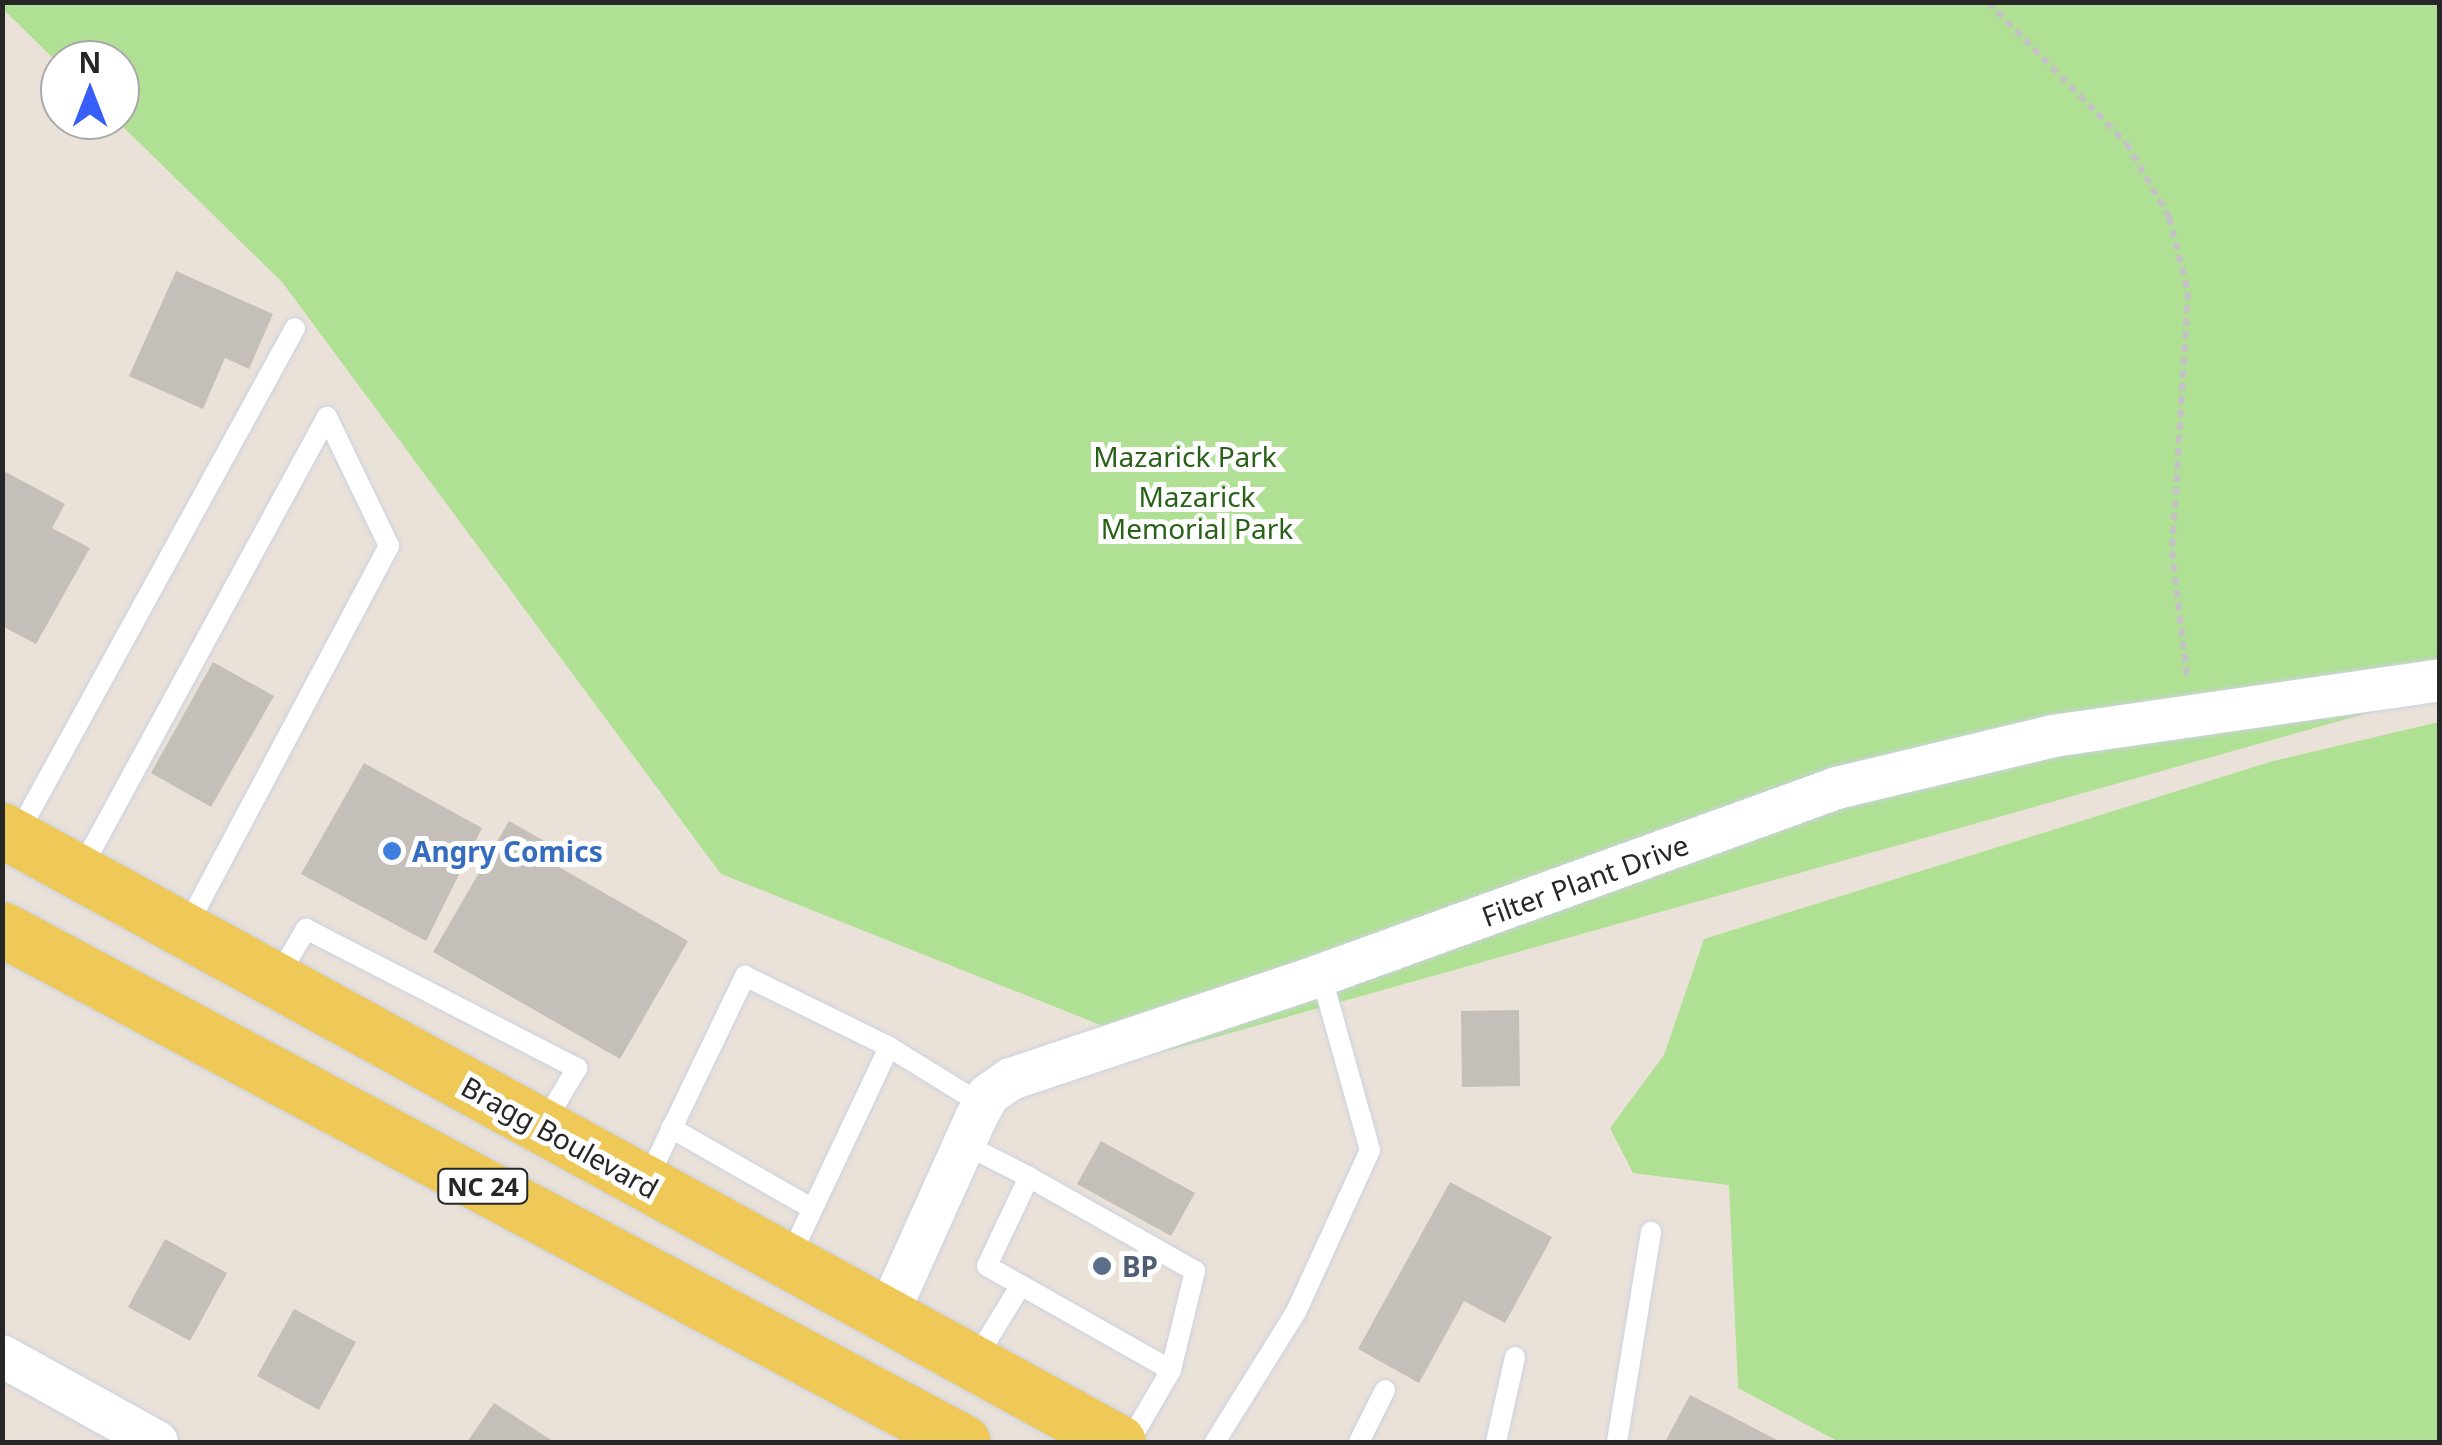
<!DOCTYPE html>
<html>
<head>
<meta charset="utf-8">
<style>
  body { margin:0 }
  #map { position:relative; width:2442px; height:1445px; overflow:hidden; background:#eae2d8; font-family:"Noto Sans",sans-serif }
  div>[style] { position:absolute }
  .green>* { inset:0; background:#afe094 }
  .building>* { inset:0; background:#c4bfb8 }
  .path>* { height:6px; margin-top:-3px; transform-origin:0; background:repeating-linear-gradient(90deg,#c3c3c3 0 8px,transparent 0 13px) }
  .roads { filter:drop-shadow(0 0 2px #cdd1e0) drop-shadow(0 0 2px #cdd1e0) }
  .service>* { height:20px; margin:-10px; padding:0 10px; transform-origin:10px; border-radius:10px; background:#fff }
  .minor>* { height:42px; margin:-21px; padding:0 21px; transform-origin:21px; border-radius:21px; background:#fff }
  .primary>* { height:55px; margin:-27.5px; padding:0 27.5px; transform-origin:27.5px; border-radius:27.5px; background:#eec958 }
  .dots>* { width:28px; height:28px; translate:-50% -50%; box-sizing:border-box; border:5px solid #fff; border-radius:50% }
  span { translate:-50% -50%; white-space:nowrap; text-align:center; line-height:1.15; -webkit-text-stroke:10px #fff; paint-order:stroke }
  .shield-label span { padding:2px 8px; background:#fff; border:2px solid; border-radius:8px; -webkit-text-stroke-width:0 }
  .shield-label { font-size:25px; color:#272727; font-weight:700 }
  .park-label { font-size:28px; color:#296119 }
  .shop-label { font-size:28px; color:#366cbe; font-weight:700 }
  .left { translate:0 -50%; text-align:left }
  .street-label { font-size:28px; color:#272727 }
  .service-label { font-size:28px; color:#4e5e75; font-weight:700 }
  .frame { position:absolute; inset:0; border:5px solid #272727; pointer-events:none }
  .north { position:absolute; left:40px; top:40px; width:100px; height:100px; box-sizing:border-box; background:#fff; border:2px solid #a9a9a9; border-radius:50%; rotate:0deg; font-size:28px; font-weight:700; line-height:40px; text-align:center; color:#272727 }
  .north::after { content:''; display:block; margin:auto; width:35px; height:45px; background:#375ef7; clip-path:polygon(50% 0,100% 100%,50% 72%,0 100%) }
</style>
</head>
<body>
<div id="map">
  <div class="green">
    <i style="clip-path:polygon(2px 3px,2439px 3px,2439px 693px,1166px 1051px,721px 874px,282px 282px,116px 120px,120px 120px,120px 60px,60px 60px,60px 65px,3px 9px)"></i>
    <i style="clip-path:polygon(2439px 722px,2439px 1442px,1839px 1442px,1738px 1388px,1729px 1185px,1633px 1173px,1610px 1128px,1664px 1055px,1704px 939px,2273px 761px)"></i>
  </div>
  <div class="building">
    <i style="clip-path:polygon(176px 271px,273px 314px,249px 369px,225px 358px,203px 409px,129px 376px)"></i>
    <i style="clip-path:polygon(2px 470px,65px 504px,52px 528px,90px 548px,36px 644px,2px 626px)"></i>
    <i style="clip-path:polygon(213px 662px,274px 696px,211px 807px,151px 773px)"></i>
    <i style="clip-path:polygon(364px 763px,482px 828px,426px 941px,301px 874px)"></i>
    <i style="clip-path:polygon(509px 821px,567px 854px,559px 867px,688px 941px,620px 1059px,433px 952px)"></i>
    <i style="clip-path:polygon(1519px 1010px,1520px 1086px,1462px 1087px,1461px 1011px)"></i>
    <i style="clip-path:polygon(1101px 1141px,1195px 1193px,1171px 1236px,1077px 1184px)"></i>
    <i style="clip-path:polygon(1450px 1182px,1552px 1237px,1505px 1323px,1464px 1301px,1419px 1383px,1358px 1349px)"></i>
    <i style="clip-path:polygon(165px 1239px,227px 1273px,190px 1341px,128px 1307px)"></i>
    <i style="clip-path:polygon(294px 1309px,356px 1342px,319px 1410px,257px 1376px)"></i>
    <i style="clip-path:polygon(1690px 1395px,1781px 1442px,1665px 1442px)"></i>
    <i style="clip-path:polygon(494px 1403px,554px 1442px,467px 1442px)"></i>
  </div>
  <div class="path">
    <i style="left:1988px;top:2px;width:197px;rotate:45.6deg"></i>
    <i style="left:2126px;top:143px;width:86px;rotate:59.8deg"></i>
    <i style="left:2169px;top:217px;width:77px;rotate:75.8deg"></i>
    <i style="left:2188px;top:292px;width:259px;rotate:93.5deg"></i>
    <i style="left:2172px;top:551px;width:127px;rotate:83.2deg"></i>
  </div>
  <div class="roads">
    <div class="service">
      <i style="left:17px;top:835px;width:578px;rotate:-61.26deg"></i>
      <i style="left:80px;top:871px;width:517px;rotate:-61.45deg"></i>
      <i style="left:327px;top:417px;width:143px;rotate:64.3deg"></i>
      <i style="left:389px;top:546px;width:432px;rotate:118deg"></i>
      <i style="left:278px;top:977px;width:56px;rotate:-59.7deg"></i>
      <i style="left:306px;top:929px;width:305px;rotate:27.2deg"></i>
      <i style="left:577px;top:1068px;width:66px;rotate:120.8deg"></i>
      <i style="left:671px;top:1128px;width:163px;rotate:29.7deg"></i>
      <i style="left:964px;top:1144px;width:73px;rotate:26.9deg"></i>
      <i style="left:646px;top:1182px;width:229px;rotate:-64.3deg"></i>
      <i style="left:745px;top:976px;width:161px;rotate:26.2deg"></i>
      <i style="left:788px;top:1261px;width:237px;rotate:-64.7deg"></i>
      <i style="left:889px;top:1047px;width:110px;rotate:31.7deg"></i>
      <i style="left:975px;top:1360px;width:88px;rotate:-58.5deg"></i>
      <i style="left:1129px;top:1442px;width:83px;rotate:-59.7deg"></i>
      <i style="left:1171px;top:1370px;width:102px;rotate:-76.4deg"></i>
      <i style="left:1195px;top:1271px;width:191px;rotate:-150.5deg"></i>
      <i style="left:1029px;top:1177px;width:98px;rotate:115.3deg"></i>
      <i style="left:987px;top:1266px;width:211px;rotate:29.5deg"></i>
      <i style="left:1215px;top:1442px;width:153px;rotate:-58.1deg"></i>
      <i style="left:1296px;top:1312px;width:178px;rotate:-65.4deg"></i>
      <i style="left:1370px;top:1150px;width:182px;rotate:-105.6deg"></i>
      <i style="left:1359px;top:1442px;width:58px;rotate:-63.4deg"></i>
      <i style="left:1496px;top:1442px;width:87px;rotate:-77.4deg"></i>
      <i style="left:1617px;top:1442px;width:213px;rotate:-80.8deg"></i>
    </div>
    <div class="minor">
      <i style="left:886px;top:1318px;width:219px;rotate:-65.8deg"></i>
      <i style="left:976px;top:1118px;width:26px;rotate:-62deg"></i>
      <i style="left:988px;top:1095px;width:28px;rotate:-35deg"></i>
      <i style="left:1011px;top:1079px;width:327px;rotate:-18.5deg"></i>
      <i style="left:1321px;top:975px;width:549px;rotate:-19.92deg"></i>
      <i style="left:1837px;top:788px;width:222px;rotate:-13.5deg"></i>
      <i style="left:2053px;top:736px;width:391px;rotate:-8.2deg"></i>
      <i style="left:2px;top:1356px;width:177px;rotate:29deg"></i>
    </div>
    <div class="primary">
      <i style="left:2px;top:830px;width:1273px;rotate:28.74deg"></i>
      <i style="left:2px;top:929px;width:1089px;rotate:28.09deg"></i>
    </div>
  </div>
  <div class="dots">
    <i style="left:392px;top:851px;background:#3f7fe0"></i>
    <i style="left:1102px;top:1266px;background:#5c6f8a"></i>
  </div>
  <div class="shield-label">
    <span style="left:483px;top:1186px">NC 24</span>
  </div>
  <div class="park-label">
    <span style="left:1185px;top:456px">Mazarick Park</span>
    <span style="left:1197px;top:512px">Mazarick<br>Memorial Park</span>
  </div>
  <div class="shop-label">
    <span class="left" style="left:412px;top:851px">Angry Comics</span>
  </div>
  <div class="street-label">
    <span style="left:1585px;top:880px;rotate:-20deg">Filter Plant Drive</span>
    <span style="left:560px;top:1137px;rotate:29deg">Bragg Boulevard</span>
  </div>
  <div class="service-label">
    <span class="left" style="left:1122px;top:1266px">BP</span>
  </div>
  <div class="frame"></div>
  <div class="north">N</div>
</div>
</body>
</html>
